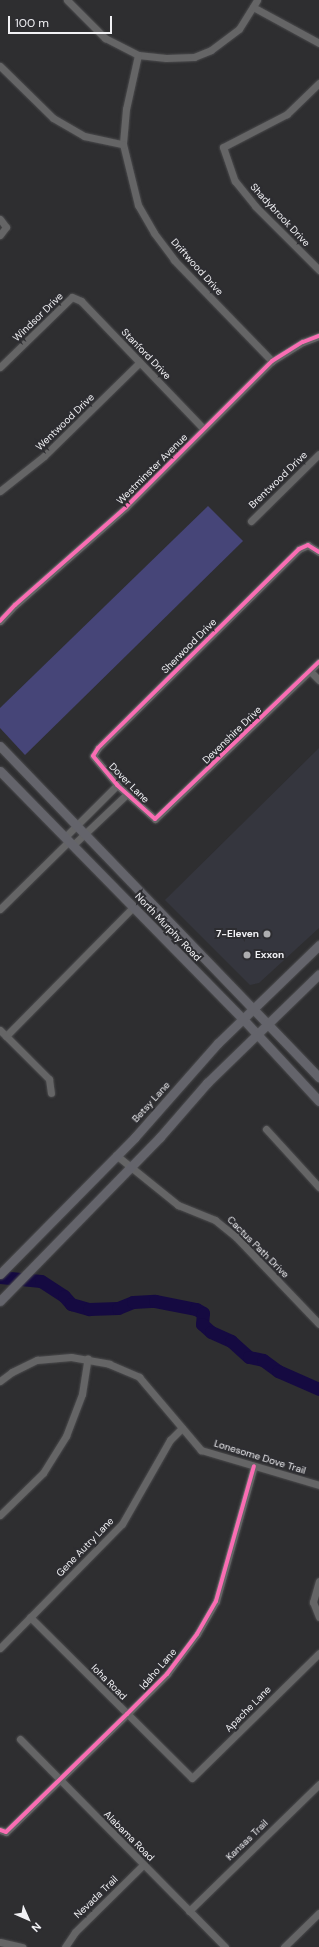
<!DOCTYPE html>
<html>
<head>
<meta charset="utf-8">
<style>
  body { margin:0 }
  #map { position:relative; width:319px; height:1947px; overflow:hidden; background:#2e2e30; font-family:"DM Sans",sans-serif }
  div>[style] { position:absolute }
  .built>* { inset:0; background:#35363e }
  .green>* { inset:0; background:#464578 }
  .river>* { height:13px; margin:-6.5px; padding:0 6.5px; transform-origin:6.5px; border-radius:6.5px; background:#150a41 }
  .roads { filter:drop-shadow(0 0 1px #4b4b4d) drop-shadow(0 0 1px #4b4b4d) }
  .minor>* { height:7px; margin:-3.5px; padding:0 3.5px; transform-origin:3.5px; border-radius:3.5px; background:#656566 }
  .major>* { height:9px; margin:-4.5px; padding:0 4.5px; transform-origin:4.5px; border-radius:4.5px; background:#64646b }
  .cycleway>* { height:4px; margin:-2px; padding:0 2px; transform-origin:2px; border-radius:2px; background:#f96db3 }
  .dots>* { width:11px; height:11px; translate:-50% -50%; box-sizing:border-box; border:2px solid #2d2d31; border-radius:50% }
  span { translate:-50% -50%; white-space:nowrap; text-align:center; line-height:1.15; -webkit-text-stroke:4px #2d2d31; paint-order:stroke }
  .street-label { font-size:10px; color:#f1f1f4 }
  .poi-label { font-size:10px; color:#f1f1f4; font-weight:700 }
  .right { translate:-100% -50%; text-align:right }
  .left { translate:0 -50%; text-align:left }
  .north { position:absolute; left:8px; top:1899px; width:40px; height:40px; -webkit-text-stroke:3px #2d2d31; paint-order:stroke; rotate:135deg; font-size:11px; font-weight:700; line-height:16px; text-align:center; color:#f1f1f4 }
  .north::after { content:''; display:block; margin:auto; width:14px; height:18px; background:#f1f1f4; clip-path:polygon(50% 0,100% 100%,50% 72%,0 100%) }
  .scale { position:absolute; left:8px; top:16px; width:104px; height:18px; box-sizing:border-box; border:2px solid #f1f1f4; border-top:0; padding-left:5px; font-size:12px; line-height:14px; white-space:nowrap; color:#f1f1f4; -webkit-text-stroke:3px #2d2d31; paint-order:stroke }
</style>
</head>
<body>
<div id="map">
  <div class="built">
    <i style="clip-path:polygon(319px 748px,319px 928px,259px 983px,250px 985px,165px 900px)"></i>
  </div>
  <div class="green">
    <i style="clip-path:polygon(208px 506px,243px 541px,25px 755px,0 728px,0 708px)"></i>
  </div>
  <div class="river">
    <i style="left:0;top:1277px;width:41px;rotate:5.6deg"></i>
    <i style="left:41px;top:1281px;width:27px;rotate:33deg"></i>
    <i style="left:64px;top:1296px;width:11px;rotate:49deg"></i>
    <i style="left:71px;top:1304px;width:19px;rotate:16deg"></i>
    <i style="left:89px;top:1309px;width:29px;rotate:-2deg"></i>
    <i style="left:118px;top:1308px;width:16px;rotate:-22deg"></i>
    <i style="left:133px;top:1302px;width:22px;rotate:-3deg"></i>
    <i style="left:155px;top:1301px;width:42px;rotate:11deg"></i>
    <i style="left:196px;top:1309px;width:8px;rotate:30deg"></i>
    <i style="left:203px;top:1313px;width:11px;rotate:95deg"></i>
    <i style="left:202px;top:1324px;width:12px;rotate:42deg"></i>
    <i style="left:211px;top:1332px;width:22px;rotate:24deg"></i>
    <i style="left:231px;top:1341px;width:24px;rotate:42deg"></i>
    <i style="left:249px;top:1357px;width:14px;rotate:12deg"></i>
    <i style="left:263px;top:1360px;width:19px;rotate:36deg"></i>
    <i style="left:278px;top:1371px;width:45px;rotate:23.7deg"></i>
  </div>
  <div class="roads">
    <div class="minor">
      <i style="left:67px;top:0;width:54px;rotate:45deg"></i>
      <i style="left:105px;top:38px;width:37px;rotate:27deg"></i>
      <i style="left:138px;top:55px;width:28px;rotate:6deg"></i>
      <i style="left:166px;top:58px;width:28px;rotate:-2deg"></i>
      <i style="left:194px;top:57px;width:18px;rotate:-22deg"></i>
      <i style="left:211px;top:50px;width:35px;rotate:-37deg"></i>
      <i style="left:239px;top:29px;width:34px;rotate:-58deg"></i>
      <i style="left:253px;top:7px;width:75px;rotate:28.6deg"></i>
      <i style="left:138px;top:55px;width:55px;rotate:102.5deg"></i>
      <i style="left:126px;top:109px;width:35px;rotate:95deg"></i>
      <i style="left:123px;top:144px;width:63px;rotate:76.2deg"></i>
      <i style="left:138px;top:205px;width:32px;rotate:60deg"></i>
      <i style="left:154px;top:233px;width:34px;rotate:53deg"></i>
      <i style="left:174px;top:260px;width:141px;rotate:45.9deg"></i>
      <i style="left:0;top:66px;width:74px;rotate:44.5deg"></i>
      <i style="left:53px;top:118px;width:36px;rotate:30deg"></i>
      <i style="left:84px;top:136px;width:40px;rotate:12deg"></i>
      <i style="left:319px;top:83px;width:45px;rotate:135.9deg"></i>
      <i style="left:287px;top:114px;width:72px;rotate:152.7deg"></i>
      <i style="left:223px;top:147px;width:36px;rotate:71deg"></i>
      <i style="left:235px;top:181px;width:32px;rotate:51deg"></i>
      <i style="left:255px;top:206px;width:91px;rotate:45deg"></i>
      <i style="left:0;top:219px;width:10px;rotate:53deg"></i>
      <i style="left:6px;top:227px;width:10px;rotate:127deg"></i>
      <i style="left:0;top:367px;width:100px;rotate:-44.2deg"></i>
      <i style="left:72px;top:297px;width:10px;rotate:24deg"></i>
      <i style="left:81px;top:301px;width:176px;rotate:46.2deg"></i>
      <i style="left:0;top:491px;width:56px;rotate:-38.5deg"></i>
      <i style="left:44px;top:456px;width:134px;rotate:-44.4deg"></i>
      <i style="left:251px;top:521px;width:95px;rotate:-44.6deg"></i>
      <i style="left:319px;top:552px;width:13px;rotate:-148deg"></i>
      <i style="left:308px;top:545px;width:10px;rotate:156deg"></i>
      <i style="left:299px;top:549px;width:283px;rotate:135.3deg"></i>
      <i style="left:98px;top:748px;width:9px;rotate:122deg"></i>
      <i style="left:93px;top:756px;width:38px;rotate:50deg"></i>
      <i style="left:117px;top:785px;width:51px;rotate:41.8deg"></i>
      <i style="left:155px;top:819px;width:227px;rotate:-43.8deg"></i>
      <i style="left:0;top:621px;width:22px;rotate:-47deg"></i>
      <i style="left:15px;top:605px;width:148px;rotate:-41.4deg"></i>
      <i style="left:126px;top:507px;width:206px;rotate:-45deg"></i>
      <i style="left:272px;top:361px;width:36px;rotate:-32deg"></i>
      <i style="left:303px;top:342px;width:17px;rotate:-21deg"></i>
      <i style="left:310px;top:671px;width:13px;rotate:45deg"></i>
      <i style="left:65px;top:837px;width:74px;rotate:-45deg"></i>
      <i style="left:73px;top:845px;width:74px;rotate:-43.4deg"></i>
      <i style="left:0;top:909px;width:97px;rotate:-44.6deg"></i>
      <i style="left:0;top:1030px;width:8px;rotate:45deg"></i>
      <i style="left:6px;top:1036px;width:181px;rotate:-45.4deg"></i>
      <i style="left:6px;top:1036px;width:61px;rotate:45deg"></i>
      <i style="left:49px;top:1079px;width:14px;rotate:82deg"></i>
      <i style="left:266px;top:1129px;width:79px;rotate:47.6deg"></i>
      <i style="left:116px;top:1155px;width:80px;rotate:38.9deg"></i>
      <i style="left:178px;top:1205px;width:40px;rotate:22deg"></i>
      <i style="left:215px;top:1220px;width:27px;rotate:39deg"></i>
      <i style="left:236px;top:1237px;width:120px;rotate:46.3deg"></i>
      <i style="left:0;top:1381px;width:15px;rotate:-37deg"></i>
      <i style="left:12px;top:1372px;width:28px;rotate:-26deg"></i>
      <i style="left:37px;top:1360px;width:34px;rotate:-5deg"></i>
      <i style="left:71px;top:1357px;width:39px;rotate:10deg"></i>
      <i style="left:109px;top:1364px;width:33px;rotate:23deg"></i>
      <i style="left:139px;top:1377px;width:96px;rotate:49.7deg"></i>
      <i style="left:201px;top:1450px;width:123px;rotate:16.5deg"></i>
      <i style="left:0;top:1515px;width:60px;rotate:-44.3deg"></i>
      <i style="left:43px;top:1473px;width:44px;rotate:-58.1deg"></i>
      <i style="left:66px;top:1436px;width:45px;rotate:-69.1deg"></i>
      <i style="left:82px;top:1394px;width:36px;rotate:-81deg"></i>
      <i style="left:319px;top:1581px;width:22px;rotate:106deg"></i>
      <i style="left:313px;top:1602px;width:16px;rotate:68deg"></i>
      <i style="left:30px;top:1617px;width:228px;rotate:44.8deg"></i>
      <i style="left:192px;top:1778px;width:178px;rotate:-44.5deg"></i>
      <i style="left:0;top:1648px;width:174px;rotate:-45.5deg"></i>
      <i style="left:122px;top:1524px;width:97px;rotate:-60.3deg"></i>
      <i style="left:170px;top:1440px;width:17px;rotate:-45deg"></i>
      <i style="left:20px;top:1739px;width:292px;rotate:45.4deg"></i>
      <i style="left:0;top:1830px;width:6px;rotate:18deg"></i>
      <i style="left:6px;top:1832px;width:169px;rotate:-44.3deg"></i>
      <i style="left:127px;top:1714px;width:57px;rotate:-45deg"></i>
      <i style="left:167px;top:1674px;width:50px;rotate:-53.1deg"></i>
      <i style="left:197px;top:1634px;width:38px;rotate:-60deg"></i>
      <i style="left:216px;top:1601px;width:140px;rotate:-74.3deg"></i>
      <i style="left:189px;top:1911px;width:182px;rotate:-44.3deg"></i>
      <i style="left:0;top:1942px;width:23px;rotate:13deg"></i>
      <i style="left:65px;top:1947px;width:18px;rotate:-56deg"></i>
      <i style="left:75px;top:1932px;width:95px;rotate:-44.6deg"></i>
      <i style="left:284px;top:1947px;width:49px;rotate:-44.2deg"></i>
    </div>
    <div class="major">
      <i style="left:0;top:746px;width:460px;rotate:46.1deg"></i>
      <i style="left:0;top:771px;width:347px;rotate:45.6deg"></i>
      <i style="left:243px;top:1019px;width:112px;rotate:47.2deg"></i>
      <i style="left:0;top:1274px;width:192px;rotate:-45.4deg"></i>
      <i style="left:135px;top:1137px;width:125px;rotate:-48.6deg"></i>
      <i style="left:218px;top:1043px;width:141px;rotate:-44.1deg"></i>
      <i style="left:0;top:1301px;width:229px;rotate:-45.7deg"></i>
      <i style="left:160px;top:1137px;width:72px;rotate:-49deg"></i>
      <i style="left:207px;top:1083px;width:156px;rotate:-44.2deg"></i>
    </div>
  </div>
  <div class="cycleway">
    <i style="left:319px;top:552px;width:13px;rotate:-148deg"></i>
    <i style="left:308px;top:545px;width:10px;rotate:156deg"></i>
    <i style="left:299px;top:549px;width:283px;rotate:135.3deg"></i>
    <i style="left:98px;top:748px;width:9px;rotate:122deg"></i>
    <i style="left:93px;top:756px;width:38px;rotate:50deg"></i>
    <i style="left:117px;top:785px;width:51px;rotate:41.8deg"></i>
    <i style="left:155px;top:819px;width:227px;rotate:-43.8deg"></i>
    <i style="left:0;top:621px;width:22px;rotate:-47deg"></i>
    <i style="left:15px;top:605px;width:148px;rotate:-41.4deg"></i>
    <i style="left:126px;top:507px;width:206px;rotate:-45deg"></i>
    <i style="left:272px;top:361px;width:36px;rotate:-32deg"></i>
    <i style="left:303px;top:342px;width:17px;rotate:-21deg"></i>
    <i style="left:0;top:1830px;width:6px;rotate:18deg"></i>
    <i style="left:6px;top:1832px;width:169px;rotate:-44.3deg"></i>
    <i style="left:127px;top:1714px;width:57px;rotate:-45deg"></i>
    <i style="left:167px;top:1674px;width:50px;rotate:-53.1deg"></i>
    <i style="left:197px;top:1634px;width:38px;rotate:-60deg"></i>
    <i style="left:216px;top:1601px;width:140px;rotate:-74.3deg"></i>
  </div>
  <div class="dots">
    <i style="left:267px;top:934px;background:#adadaf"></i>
    <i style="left:247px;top:955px;background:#adadaf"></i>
  </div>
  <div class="street-label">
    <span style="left:280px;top:215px;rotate:47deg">Shadybrook Drive</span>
    <span style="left:197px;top:267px;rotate:48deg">Driftwood Drive</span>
    <span style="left:38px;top:317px;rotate:-44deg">Windsor Drive</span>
    <span style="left:146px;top:354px;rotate:46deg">Stanford Drive</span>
    <span style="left:65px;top:422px;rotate:-44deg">Wentwood Drive</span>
    <span style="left:152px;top:469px;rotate:-45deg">Westminster Avenue</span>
    <span style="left:278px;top:480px;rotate:-44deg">Brentwood Drive</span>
    <span style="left:189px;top:646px;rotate:-45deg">Sherwood Drive</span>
    <span style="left:232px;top:735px;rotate:-44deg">Devenshire Drive</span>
    <span style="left:129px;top:783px;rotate:45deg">Dover Lane</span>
    <span style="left:168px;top:927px;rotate:46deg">North Murphy Road</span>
    <span style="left:151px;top:1102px;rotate:-48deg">Betsy Lane</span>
    <span style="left:258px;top:1247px;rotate:45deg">Cactus Path Drive</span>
    <span style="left:260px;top:1457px;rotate:17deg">Lonesome Dove Trail</span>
    <span style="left:85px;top:1547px;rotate:-46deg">Gene Autry Lane</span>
    <span style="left:158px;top:1669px;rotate:-49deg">Idaho Lane</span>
    <span style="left:109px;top:1682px;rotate:45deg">Ioha Road</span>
    <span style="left:248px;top:1709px;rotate:-45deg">Apache Lane</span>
    <span style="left:129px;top:1836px;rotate:45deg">Alabama Road</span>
    <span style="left:247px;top:1840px;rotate:-44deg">Kansas Trail</span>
    <span style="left:96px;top:1897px;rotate:-44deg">Nevada Trail</span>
  </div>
  <div class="poi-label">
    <span class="right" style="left:259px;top:934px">7-Eleven</span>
    <span class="left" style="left:255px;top:955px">Exxon</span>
  </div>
  <div class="north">N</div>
  <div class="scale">100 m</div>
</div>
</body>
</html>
